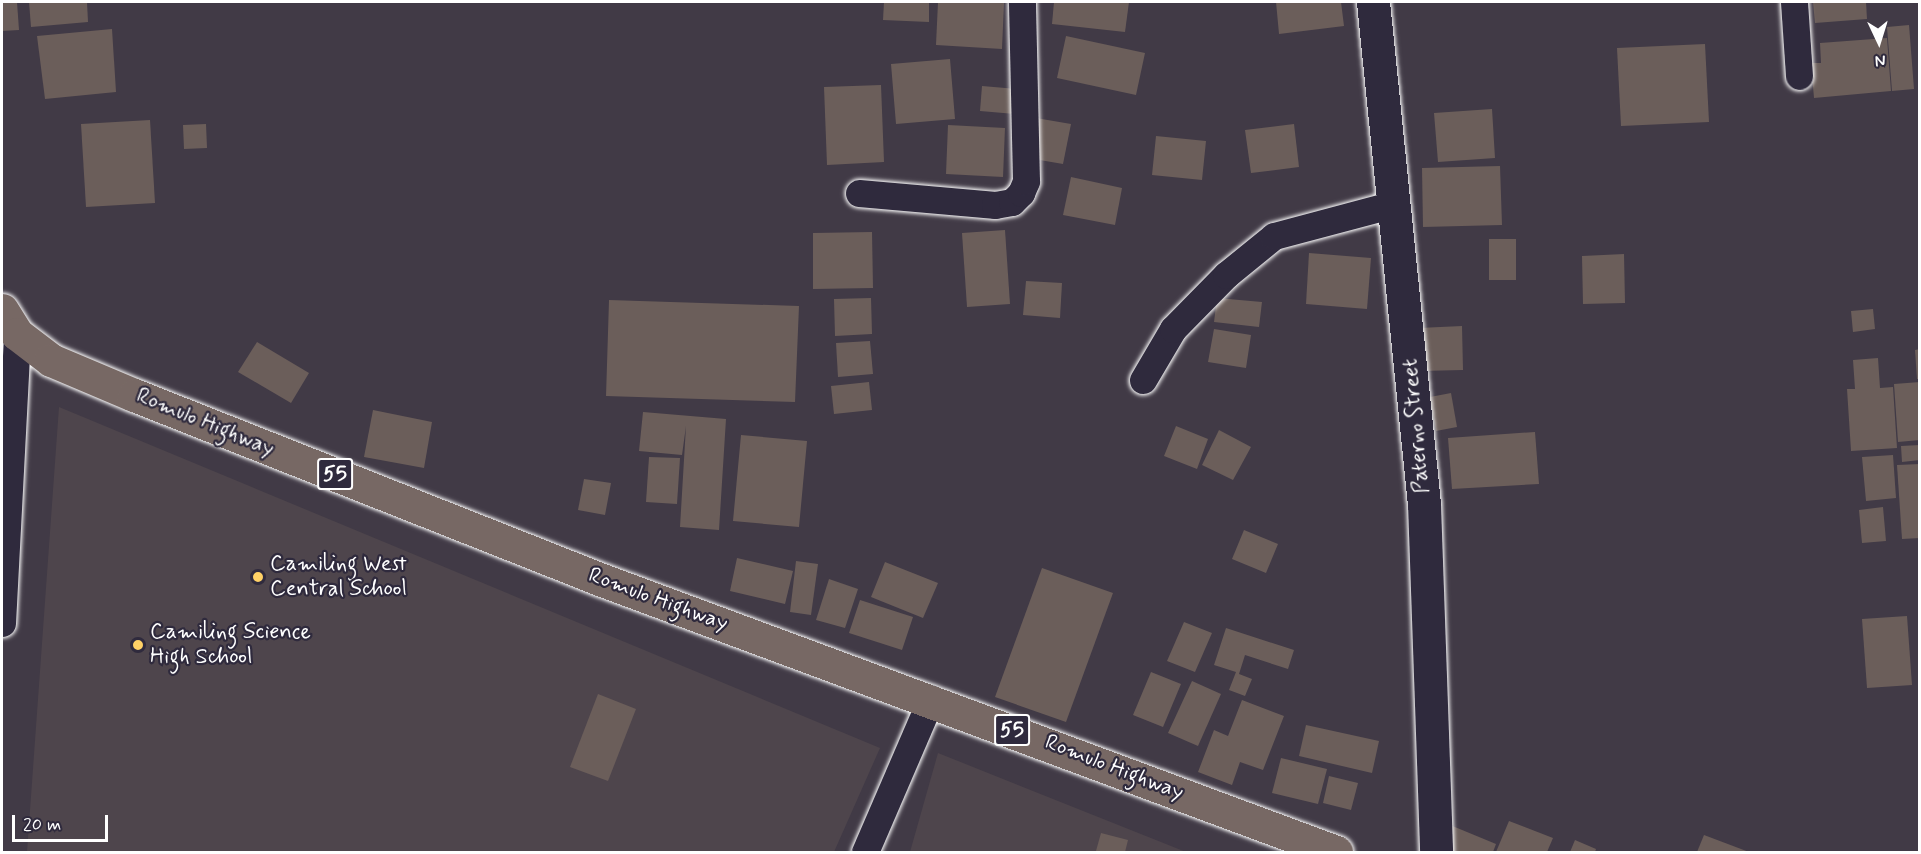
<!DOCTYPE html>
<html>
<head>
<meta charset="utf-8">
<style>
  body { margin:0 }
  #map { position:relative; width:1921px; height:854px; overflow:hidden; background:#413a46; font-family:Mynerve,sans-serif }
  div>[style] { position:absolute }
  .built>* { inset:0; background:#4e454c }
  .building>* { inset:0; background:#6b5e5a }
  .roads { filter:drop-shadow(0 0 2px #fff) drop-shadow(0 0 2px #fff) }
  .minor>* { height:27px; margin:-13.5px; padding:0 13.5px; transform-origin:13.5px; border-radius:13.5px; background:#2f2a3d }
  .tertiary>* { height:33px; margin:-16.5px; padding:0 16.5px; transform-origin:16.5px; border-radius:16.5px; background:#2f2a3d }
  .trunk>* { height:33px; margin:-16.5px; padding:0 16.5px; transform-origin:16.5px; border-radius:16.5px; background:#776864 }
  .dots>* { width:16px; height:16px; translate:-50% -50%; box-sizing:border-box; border:3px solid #2f2a3d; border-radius:50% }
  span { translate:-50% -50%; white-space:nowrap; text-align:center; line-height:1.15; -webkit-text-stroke:4.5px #2f2a3d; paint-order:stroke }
  .shield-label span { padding:2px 4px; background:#2f2a3d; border:2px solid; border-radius:4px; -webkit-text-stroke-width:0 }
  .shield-label { font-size:21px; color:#fff; font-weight:700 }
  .street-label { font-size:22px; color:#fff }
  .poi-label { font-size:22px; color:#fff }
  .left { translate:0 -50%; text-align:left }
  .frame { position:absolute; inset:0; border:3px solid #fff; pointer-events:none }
  .north { position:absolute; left:1849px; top:12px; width:60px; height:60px; -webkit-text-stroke:4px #2f2a3d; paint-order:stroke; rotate:176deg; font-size:16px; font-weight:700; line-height:24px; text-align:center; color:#fff }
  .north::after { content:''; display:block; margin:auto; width:21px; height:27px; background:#fff; clip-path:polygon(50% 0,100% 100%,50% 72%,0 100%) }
  .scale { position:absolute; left:12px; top:815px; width:96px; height:27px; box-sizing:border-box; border:3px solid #fff; border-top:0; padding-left:8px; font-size:18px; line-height:21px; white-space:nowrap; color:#fff; -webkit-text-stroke:4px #2f2a3d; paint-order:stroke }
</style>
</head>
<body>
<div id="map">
  <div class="built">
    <i style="clip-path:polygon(59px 407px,880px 748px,834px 852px,27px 852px)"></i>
    <i style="clip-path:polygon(938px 753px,1186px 852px,910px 852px)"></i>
  </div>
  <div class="building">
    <i style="clip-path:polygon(2px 2px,17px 2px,19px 30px,2px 31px)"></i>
    <i style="clip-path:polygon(29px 2px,87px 2px,88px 22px,31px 27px)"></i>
    <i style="clip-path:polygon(884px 2px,929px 2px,929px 22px,883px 20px)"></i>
    <i style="clip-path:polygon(938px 2px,1004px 2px,1002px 49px,936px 45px)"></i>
    <i style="clip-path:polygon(1054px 2px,1129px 2px,1125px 32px,1052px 24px)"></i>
    <i style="clip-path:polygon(1276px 2px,1341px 2px,1344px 26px,1279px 34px)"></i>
    <i style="clip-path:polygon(1813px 2px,1866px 2px,1867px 19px,1815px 23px)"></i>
    <i style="clip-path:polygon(1909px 25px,1914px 89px,1892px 91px,1887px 27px)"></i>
    <i style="clip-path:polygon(112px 29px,116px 92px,45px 99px,37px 36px)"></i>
    <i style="clip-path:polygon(1066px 36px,1145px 53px,1136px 95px,1057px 78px)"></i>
    <i style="clip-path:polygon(1887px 38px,1891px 91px,1814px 98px,1811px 63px,1821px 63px,1820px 43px)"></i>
    <i style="clip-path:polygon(1705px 44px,1709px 122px,1621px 126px,1617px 48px)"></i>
    <i style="clip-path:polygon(950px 59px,955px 119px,896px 124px,891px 64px)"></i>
    <i style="clip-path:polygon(881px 85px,884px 162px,827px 165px,824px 87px)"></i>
    <i style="clip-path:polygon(982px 86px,1017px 89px,1015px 114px,980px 111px)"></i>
    <i style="clip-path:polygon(1492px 109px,1495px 158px,1438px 162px,1434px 113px)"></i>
    <i style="clip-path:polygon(1036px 118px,1071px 124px,1063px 164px,1028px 158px)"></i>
    <i style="clip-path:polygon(150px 120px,155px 203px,86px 207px,81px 124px)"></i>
    <i style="clip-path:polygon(206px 124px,207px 148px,184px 149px,183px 125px)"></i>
    <i style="clip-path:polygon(1294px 124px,1299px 167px,1251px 173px,1245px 130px)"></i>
    <i style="clip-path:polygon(948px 125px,1005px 128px,1003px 177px,946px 174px)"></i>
    <i style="clip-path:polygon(1156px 136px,1206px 141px,1202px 180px,1152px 175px)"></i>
    <i style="clip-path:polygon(1500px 166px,1502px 225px,1423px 227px,1422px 168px)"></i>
    <i style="clip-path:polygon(1071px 177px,1122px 188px,1115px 225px,1063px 215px)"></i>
    <i style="clip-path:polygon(1005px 230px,1010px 304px,967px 307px,962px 233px)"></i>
    <i style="clip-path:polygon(872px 232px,873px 288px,813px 289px,813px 233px)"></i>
    <i style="clip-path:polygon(1489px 239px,1516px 239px,1516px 280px,1489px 280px)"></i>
    <i style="clip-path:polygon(1309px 253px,1371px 258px,1367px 309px,1306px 304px)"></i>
    <i style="clip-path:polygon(1624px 254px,1625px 303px,1583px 304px,1582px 256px)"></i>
    <i style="clip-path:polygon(1026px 281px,1062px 283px,1060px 318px,1023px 315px)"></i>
    <i style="clip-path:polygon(871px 298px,872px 334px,835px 336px,834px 299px)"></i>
    <i style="clip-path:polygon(1217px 298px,1262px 302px,1259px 327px,1214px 322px)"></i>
    <i style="clip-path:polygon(609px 300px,799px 306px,795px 402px,606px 396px)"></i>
    <i style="clip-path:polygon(1873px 309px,1875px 329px,1853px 332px,1851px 311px)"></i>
    <i style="clip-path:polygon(1462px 326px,1463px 370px,1420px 371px,1419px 328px)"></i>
    <i style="clip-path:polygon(1214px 329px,1251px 335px,1246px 368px,1208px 362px)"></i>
    <i style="clip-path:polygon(870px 341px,873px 374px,838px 377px,836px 343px)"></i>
    <i style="clip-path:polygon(257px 342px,309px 373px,291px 403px,238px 372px)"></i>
    <i style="clip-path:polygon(1920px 349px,1920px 379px,1917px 379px,1915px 350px)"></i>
    <i style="clip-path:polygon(1878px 358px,1880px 388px,1893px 387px,1897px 448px,1851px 451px,1847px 389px,1855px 389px,1853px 360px)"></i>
    <i style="clip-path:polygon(869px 382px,872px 410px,834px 414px,831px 386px)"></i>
    <i style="clip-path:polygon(1920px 382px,1920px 440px,1898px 442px,1894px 384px)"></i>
    <i style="clip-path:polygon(1451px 393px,1457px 427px,1436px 431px,1430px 397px)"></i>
    <i style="clip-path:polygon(373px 410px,432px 422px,424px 468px,364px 457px)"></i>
    <i style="clip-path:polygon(643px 412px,726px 419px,719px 530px,680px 527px,686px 426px,682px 455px,639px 451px)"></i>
    <i style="clip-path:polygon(1176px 426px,1208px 439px,1197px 469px,1164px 456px)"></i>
    <i style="clip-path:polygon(1219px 430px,1251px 447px,1233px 480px,1202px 465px)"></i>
    <i style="clip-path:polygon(1535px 432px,1539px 484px,1452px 489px,1448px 438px)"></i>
    <i style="clip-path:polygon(741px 435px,807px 441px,799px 527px,733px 521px)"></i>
    <i style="clip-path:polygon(1920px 445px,1920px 460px,1902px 462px,1901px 446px)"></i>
    <i style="clip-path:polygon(1893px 455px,1896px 498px,1866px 501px,1862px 457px)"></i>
    <i style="clip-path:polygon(649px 457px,680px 458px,677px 504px,646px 502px)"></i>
    <i style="clip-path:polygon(1920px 464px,1920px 538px,1902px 539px,1897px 465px)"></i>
    <i style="clip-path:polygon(584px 479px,611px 483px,605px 515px,578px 510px)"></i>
    <i style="clip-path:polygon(1883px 507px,1886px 541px,1862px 543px,1859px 510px)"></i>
    <i style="clip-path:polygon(1244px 530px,1278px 544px,1266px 573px,1232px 559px)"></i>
    <i style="clip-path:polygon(737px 558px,793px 571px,785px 604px,730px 591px)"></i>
    <i style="clip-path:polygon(796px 561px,818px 564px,811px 615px,790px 612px)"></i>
    <i style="clip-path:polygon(885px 562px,938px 583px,923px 618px,871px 597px)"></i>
    <i style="clip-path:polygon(1042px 568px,1113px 593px,1066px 722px,995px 697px)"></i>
    <i style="clip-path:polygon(829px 579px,858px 589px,845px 628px,816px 620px)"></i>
    <i style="clip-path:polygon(860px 600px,913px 617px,902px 650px,849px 633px)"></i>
    <i style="clip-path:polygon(1907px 616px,1912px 685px,1867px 688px,1862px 619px)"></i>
    <i style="clip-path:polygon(1184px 622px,1212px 633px,1195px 672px,1167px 661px)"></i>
    <i style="clip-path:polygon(1226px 628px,1294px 650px,1288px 669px,1245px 655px,1239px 674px,1252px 679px,1245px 696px,1229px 690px,1236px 672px,1214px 665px)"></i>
    <i style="clip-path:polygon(1151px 672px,1181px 684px,1163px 727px,1133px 715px)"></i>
    <i style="clip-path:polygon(1192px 681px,1221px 694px,1198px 746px,1168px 733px)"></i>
    <i style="clip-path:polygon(598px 694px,636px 709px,608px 781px,570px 767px)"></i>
    <i style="clip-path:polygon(1242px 700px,1284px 716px,1263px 770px,1240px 762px,1232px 785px,1198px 772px,1214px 730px,1228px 736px)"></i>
    <i style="clip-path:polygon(1306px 725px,1379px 741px,1372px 773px,1299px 756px)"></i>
    <i style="clip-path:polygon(1281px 758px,1327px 769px,1318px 804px,1272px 793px)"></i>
    <i style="clip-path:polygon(1329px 776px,1358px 783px,1351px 810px,1323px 803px)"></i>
    <i style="clip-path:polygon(1509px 821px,1553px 838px,1547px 852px,1496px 852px)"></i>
    <i style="clip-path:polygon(1450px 825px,1496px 844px,1493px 852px,1444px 852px)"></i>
    <i style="clip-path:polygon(1101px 833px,1128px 840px,1125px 852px,1096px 851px)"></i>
    <i style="clip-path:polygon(1704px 835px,1749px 852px,1697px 852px)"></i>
    <i style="clip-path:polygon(1575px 840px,1596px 849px,1595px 852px,1570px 852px)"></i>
  </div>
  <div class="roads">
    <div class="minor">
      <i style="left:1794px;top:2px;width:74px;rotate:86.1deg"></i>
      <i style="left:859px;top:193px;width:137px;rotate:5deg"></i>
      <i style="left:995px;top:205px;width:17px;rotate:-10deg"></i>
      <i style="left:1012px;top:202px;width:13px;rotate:-45deg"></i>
      <i style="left:1021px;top:193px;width:13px;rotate:-67deg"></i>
      <i style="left:1026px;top:181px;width:179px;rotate:-91.3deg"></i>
      <i style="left:1143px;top:380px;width:59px;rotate:-59.5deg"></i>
      <i style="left:1173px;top:329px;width:76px;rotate:-45.5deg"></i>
      <i style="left:1226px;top:275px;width:62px;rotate:-39.1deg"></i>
      <i style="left:1274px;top:236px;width:124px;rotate:-14.9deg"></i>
      <i style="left:2px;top:623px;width:289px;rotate:-87deg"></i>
      <i style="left:865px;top:852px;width:167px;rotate:-66.7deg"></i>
    </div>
    <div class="tertiary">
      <i style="left:1373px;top:2px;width:505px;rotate:84.2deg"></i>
      <i style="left:1424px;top:504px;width:348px;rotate:88deg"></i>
    </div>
    <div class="trunk">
      <i style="left:2px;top:310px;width:28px;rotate:58deg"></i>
      <i style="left:17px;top:334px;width:43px;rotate:37.4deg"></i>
      <i style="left:51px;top:360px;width:90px;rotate:22.9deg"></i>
      <i style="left:134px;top:395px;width:503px;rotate:21.57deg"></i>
      <i style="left:602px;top:580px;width:783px;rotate:20.33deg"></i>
    </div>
  </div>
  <div class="dots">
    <i style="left:258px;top:577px;background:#ffd166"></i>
    <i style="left:138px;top:645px;background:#ffd166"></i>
  </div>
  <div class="shield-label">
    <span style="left:335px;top:474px">55</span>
    <span style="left:1012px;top:730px">55</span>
  </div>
  <div class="street-label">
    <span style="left:205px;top:423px;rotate:22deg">Romulo Highway</span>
    <span style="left:1417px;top:426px;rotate:-95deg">Paterno Street</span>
    <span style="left:658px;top:600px;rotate:20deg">Romulo Highway</span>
    <span style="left:1114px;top:768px;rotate:21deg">Romulo Highway</span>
  </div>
  <div class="poi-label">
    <span class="left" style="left:270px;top:577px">Camiling West<br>Central School</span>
    <span class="left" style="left:150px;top:645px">Camiling Science<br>High School</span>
  </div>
  <div class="frame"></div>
  <div class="north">N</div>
  <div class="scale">20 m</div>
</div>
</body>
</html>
